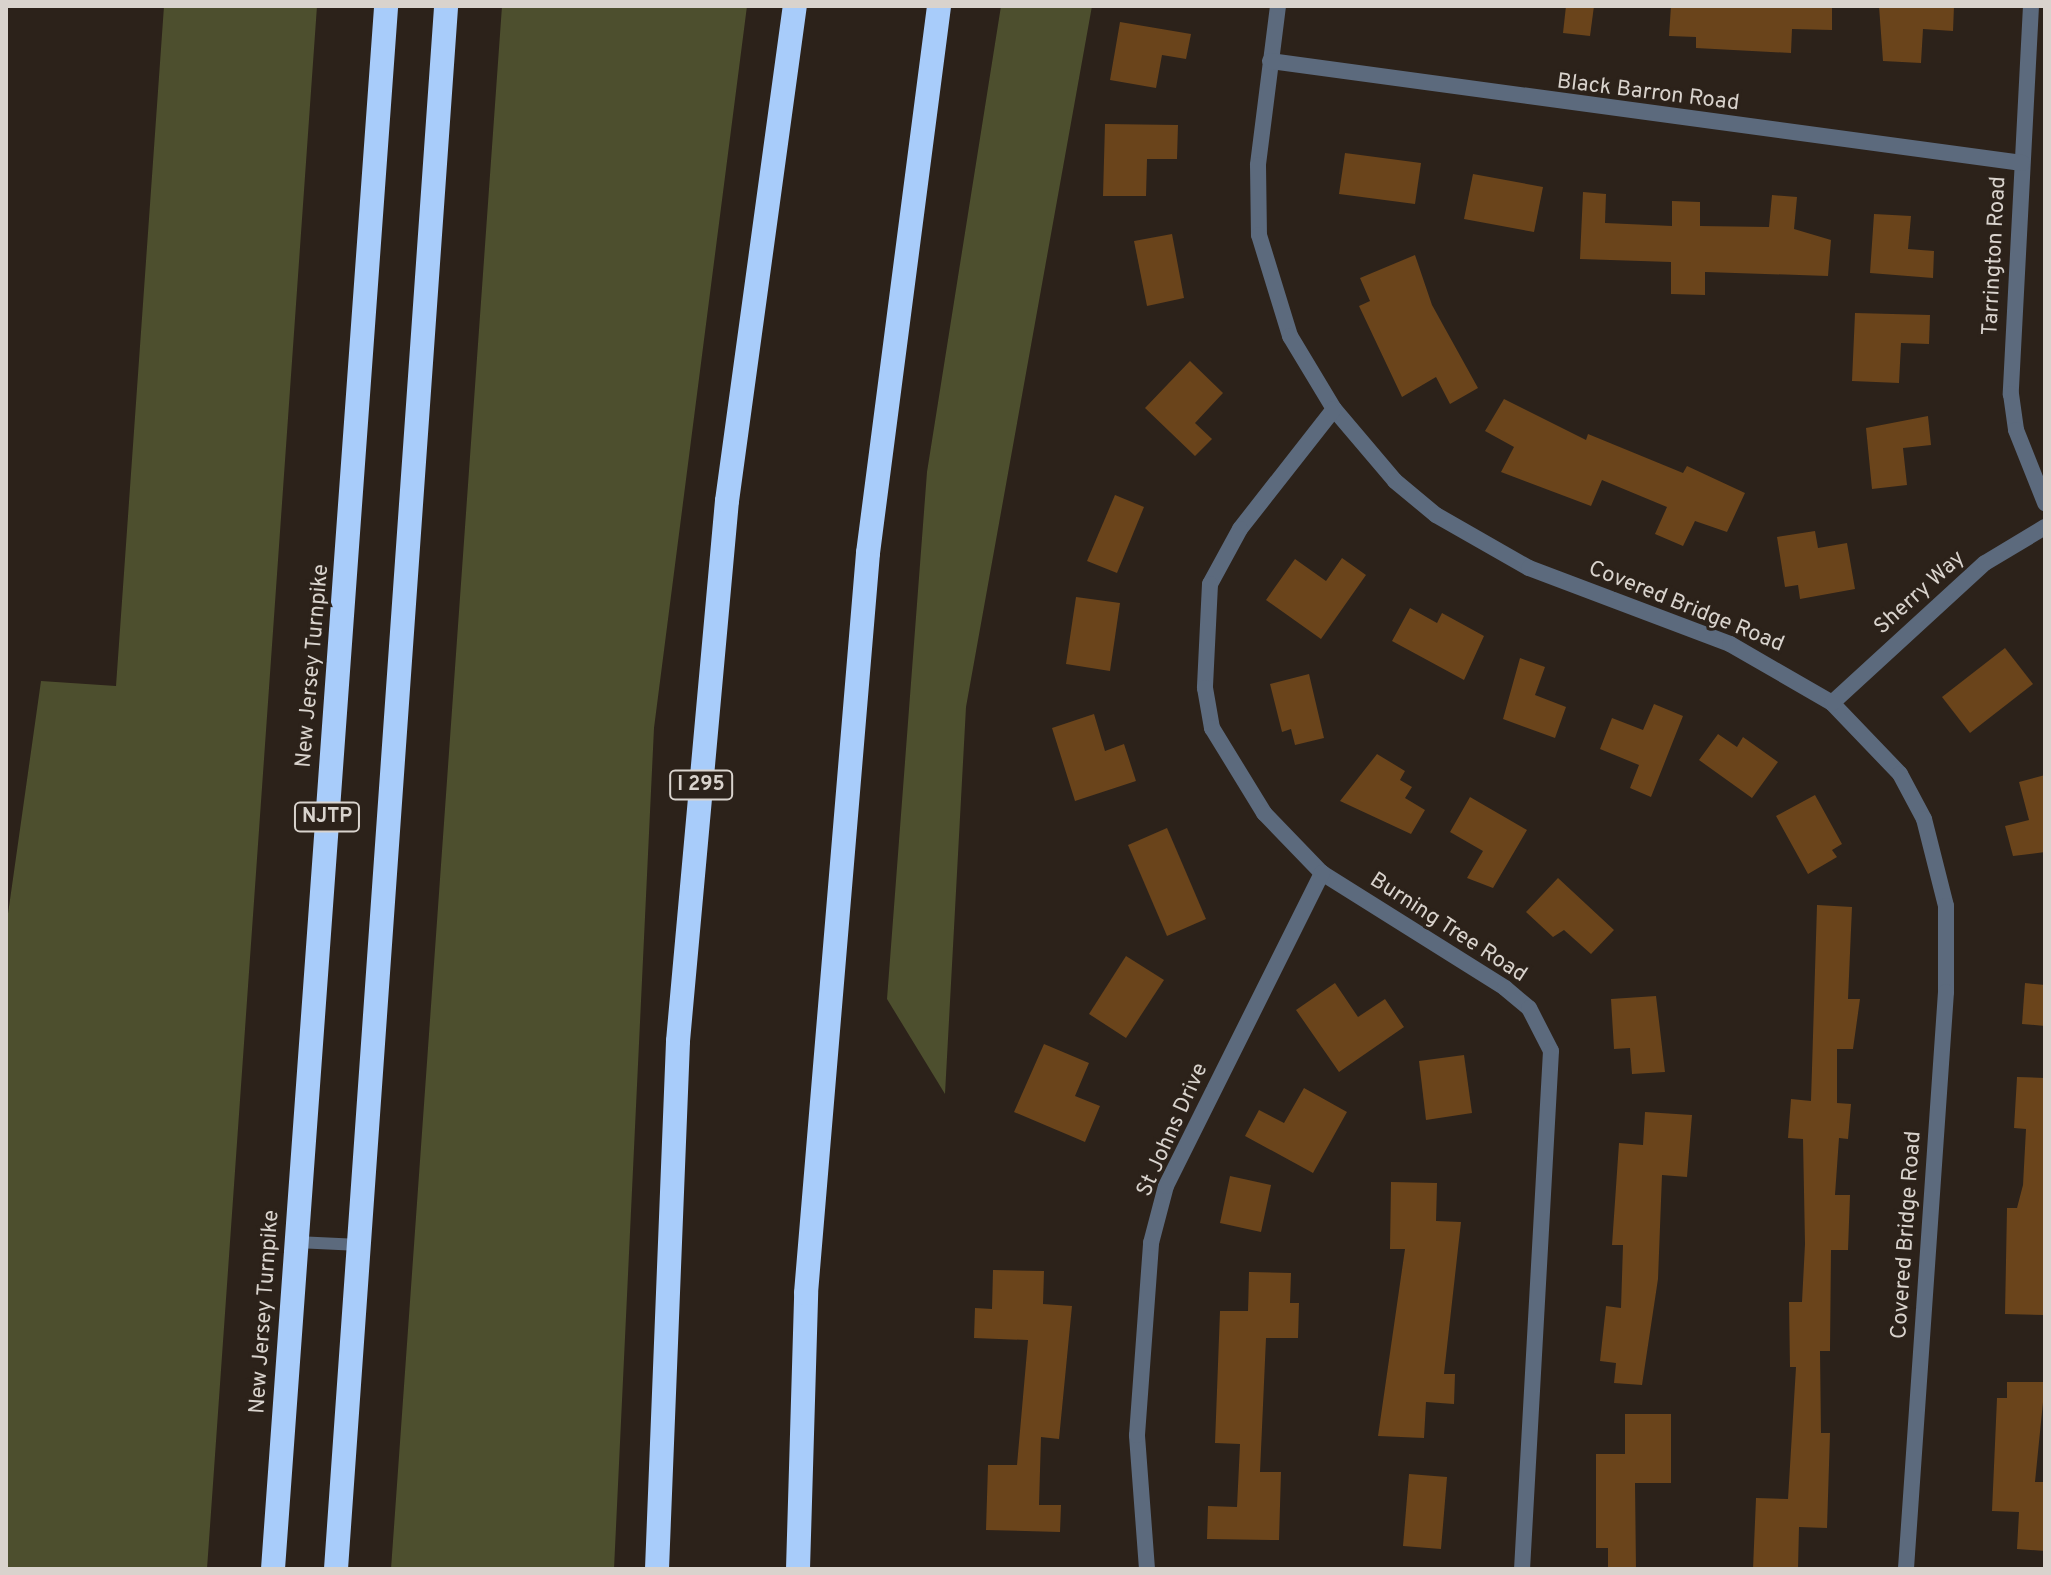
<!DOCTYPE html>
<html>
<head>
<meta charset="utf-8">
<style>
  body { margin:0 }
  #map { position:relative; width:2051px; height:1575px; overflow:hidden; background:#2c221a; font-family:Overpass,sans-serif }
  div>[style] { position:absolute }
  .green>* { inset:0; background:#4d4f2e }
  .building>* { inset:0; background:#6a441b }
  .lane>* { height:12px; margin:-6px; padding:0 6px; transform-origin:6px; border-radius:6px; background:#5c6a7d }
  .street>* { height:16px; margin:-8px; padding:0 8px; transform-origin:8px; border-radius:8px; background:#5c6a7d }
  .highway>* { height:24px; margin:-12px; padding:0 12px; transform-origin:12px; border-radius:12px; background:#a8ccfa }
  span { translate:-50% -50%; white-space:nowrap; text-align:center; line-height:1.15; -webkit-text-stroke:6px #2c221a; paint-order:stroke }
  .shield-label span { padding:2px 6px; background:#2c221a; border:2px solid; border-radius:6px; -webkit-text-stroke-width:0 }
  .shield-label { font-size:20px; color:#d9d3cd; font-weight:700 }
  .street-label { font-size:22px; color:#d9d3cd }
  .frame { position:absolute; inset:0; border:8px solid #d9d3cd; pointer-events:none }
</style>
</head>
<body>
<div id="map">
  <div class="green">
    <i style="clip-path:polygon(164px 6px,317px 6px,207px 1569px,6px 1569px,6px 928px,41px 681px,116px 686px)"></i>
    <i style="clip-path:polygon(502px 6px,747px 6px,654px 728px,614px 1569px,391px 1569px)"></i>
    <i style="clip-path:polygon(1001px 6px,1092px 6px,966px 707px,945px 1094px,887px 999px,927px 472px)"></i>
  </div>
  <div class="building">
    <i style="clip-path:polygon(1566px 6px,1594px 6px,1590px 36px,1563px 33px)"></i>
    <i style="clip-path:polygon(1671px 6px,1832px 6px,1832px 30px,1792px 29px,1791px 53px,1696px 48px,1696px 37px,1669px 36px)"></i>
    <i style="clip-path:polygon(1879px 6px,1954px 6px,1953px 31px,1923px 29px,1921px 63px,1883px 61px)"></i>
    <i style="clip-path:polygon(1120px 22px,1191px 34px,1186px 59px,1162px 55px,1156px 88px,1110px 80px)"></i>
    <i style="clip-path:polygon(1105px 124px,1178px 125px,1177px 159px,1147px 159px,1146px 196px,1103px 196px)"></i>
    <i style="clip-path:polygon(1345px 153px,1421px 163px,1415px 204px,1339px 194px)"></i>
    <i style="clip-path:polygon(1473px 174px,1543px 187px,1534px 232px,1464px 219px)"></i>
    <i style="clip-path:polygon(1583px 192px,1606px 194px,1605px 223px,1672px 226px,1672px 201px,1700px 202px,1700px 226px,1769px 227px,1772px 195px,1797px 197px,1794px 229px,1831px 240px,1828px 276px,1705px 272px,1705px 295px,1671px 294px,1671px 262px,1580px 259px)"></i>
    <i style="clip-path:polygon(1874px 214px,1911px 216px,1908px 249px,1934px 251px,1933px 278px,1870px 273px)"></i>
    <i style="clip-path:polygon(1172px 234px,1184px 298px,1147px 306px,1134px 241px)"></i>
    <i style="clip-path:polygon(1415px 255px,1432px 305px,1478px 388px,1450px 404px,1436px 377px,1402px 397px,1359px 306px,1370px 301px,1360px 278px)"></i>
    <i style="clip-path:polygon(1855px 313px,1930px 315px,1929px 344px,1901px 343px,1899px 383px,1852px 381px)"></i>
    <i style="clip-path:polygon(1190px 361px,1223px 393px,1195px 423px,1212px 439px,1195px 456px,1145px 408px)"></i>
    <i style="clip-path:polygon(1504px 399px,1586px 440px,1588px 434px,1683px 473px,1687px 466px,1745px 493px,1727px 532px,1695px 521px,1683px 546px,1655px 534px,1667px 507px,1602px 480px,1591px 506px,1501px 472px,1514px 447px,1485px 431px)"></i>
    <i style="clip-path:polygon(1928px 416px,1931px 445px,1903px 448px,1907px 485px,1872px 489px,1866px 428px)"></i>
    <i style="clip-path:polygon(1115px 495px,1144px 507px,1117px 573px,1087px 561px)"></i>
    <i style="clip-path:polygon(1815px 531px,1818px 548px,1847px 543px,1855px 589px,1800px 599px,1798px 585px,1785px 587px,1777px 537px)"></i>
    <i style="clip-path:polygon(1342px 558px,1366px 575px,1321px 639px,1266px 600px,1295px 559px,1326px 581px)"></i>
    <i style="clip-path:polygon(1076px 597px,1120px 603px,1110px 671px,1066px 664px)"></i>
    <i style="clip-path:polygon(1410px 608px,1437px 623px,1442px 613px,1484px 636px,1464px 680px,1392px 641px)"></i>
    <i style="clip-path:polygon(2005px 648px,2033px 684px,1970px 733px,1942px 697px)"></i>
    <i style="clip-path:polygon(1520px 658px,1545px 667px,1535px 695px,1566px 707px,1555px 738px,1503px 719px)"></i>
    <i style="clip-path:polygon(1309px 674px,1324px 738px,1295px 745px,1291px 729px,1282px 732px,1270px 684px)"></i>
    <i style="clip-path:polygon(1654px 704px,1683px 716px,1651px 797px,1630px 788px,1639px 765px,1600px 749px,1612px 718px,1643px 730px)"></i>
    <i style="clip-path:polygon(1094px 714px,1105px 751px,1124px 744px,1136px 781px,1075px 801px,1052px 728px)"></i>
    <i style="clip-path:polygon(1718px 734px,1737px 747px,1743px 737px,1778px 762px,1752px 798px,1699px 760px)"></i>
    <i style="clip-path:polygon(1377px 754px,1405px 771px,1400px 780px,1412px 787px,1405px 798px,1425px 810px,1411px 834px,1340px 801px)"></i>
    <i style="clip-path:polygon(2045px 775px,2045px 852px,2013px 856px,2005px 826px,2029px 820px,2019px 782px)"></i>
    <i style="clip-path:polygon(1815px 795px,1842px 844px,1832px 850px,1837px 857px,1808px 874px,1776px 816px)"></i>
    <i style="clip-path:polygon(1470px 797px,1527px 830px,1493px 888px,1467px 878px,1483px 851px,1450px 832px)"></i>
    <i style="clip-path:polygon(1167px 828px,1206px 919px,1167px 936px,1128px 845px)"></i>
    <i style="clip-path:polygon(1558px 878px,1614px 930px,1591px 954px,1564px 930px,1553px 937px,1526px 912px)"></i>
    <i style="clip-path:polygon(1817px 905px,1852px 907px,1848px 999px,1860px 999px,1853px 1049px,1837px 1049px,1837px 1103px,1851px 1104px,1848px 1139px,1839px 1138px,1835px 1195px,1850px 1195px,1848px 1250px,1831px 1250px,1830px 1351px,1820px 1351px,1821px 1433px,1830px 1433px,1827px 1528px,1799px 1527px,1798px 1569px,1753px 1569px,1756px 1498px,1788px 1499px,1796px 1367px,1790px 1367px,1789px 1302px,1802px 1302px,1805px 1244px,1803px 1139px,1788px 1138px,1791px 1099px,1811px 1101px)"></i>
    <i style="clip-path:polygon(1126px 956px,1164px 980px,1126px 1038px,1089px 1014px)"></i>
    <i style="clip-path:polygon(1335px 983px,1358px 1017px,1385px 999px,1404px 1027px,1339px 1072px,1296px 1010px)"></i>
    <i style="clip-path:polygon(2025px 983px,2045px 985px,2045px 1026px,2022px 1024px)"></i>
    <i style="clip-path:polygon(1656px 996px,1665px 1072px,1632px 1074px,1630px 1048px,1614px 1049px,1611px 999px)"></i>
    <i style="clip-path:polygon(1044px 1044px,1089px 1063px,1075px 1096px,1100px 1106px,1085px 1142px,1014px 1112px)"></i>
    <i style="clip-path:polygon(1464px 1055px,1472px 1113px,1426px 1120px,1419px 1061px)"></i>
    <i style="clip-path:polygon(2017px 1077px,2045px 1078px,2045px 1315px,2005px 1314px,2007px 1208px,2017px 1208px,2023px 1185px,2026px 1129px,2014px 1128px)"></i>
    <i style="clip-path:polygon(1304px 1088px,1347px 1112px,1313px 1173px,1245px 1136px,1259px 1110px,1284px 1123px)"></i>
    <i style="clip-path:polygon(1645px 1112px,1692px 1115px,1687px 1177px,1662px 1175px,1658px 1279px,1642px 1385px,1614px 1383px,1616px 1363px,1600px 1361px,1606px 1306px,1621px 1308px,1623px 1245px,1612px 1245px,1619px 1143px,1643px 1145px)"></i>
    <i style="clip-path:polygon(1230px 1176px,1271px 1185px,1261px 1232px,1220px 1223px)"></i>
    <i style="clip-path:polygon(1391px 1182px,1437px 1183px,1436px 1221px,1461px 1222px,1444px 1374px,1455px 1374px,1454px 1404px,1426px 1402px,1424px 1438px,1378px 1436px,1405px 1249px,1390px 1249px)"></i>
    <i style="clip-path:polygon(993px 1270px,1044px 1271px,1043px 1304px,1072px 1306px,1059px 1439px,1041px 1437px,1039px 1505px,1061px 1505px,1060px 1532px,986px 1530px,988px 1465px,1017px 1465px,1028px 1340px,974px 1338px,975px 1308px,992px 1309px)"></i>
    <i style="clip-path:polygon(1249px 1272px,1291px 1273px,1290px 1303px,1299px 1303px,1298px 1338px,1266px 1338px,1260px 1472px,1281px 1472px,1279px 1540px,1207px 1539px,1208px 1506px,1237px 1507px,1240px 1444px,1215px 1443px,1220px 1311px,1248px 1311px)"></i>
    <i style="clip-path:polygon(2007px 1382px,2045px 1382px,2035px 1482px,2045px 1482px,2045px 1551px,2017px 1549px,2019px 1512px,1992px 1511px,1997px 1398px,2007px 1398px)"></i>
    <i style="clip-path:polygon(1625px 1414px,1671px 1414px,1671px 1483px,1635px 1483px,1636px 1569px,1608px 1569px,1608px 1548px,1596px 1548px,1596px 1454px,1625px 1454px)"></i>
    <i style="clip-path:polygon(1409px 1474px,1447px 1477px,1441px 1549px,1403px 1546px)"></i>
  </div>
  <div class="lane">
    <i style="left:296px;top:1242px;width:64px;rotate:2.7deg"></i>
  </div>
  <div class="street">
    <i style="left:1278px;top:6px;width:160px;rotate:97.2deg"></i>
    <i style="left:1258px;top:165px;width:70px;rotate:89.2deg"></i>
    <i style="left:1259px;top:235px;width:106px;rotate:72.9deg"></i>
    <i style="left:1290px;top:336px;width:85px;rotate:58.9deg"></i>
    <i style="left:1334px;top:409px;width:94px;rotate:49.7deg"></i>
    <i style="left:1395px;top:481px;width:53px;rotate:39.7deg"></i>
    <i style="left:1436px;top:515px;width:107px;rotate:29.7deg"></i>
    <i style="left:1529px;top:568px;width:215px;rotate:20.7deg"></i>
    <i style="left:1730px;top:644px;width:118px;rotate:30deg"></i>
    <i style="left:1832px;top:703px;width:98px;rotate:46.2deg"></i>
    <i style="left:1900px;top:774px;width:51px;rotate:61.9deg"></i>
    <i style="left:1924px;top:819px;width:90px;rotate:75.8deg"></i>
    <i style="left:1946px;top:906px;width:86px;rotate:90deg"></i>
    <i style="left:1946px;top:992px;width:578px;rotate:93.97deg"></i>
    <i style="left:2031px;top:6px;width:389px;rotate:93deg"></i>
    <i style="left:2011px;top:394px;width:36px;rotate:82deg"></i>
    <i style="left:2016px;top:430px;width:79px;rotate:68.3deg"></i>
    <i style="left:1270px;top:61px;width:759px;rotate:7.72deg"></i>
    <i style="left:1334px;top:409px;width:152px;rotate:128.1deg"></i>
    <i style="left:1240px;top:529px;width:63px;rotate:118.6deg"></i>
    <i style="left:1210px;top:584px;width:104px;rotate:92.8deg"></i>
    <i style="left:1205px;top:688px;width:41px;rotate:80.1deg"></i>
    <i style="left:1212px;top:728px;width:100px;rotate:58.5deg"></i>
    <i style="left:1264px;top:813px;width:83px;rotate:46deg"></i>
    <i style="left:1322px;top:873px;width:216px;rotate:32.1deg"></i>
    <i style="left:1505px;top:988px;width:31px;rotate:40deg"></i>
    <i style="left:1529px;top:1008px;width:48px;rotate:62.9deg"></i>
    <i style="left:1551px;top:1051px;width:519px;rotate:93.2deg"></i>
    <i style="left:1832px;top:703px;width:207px;rotate:-42.5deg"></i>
    <i style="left:1985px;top:563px;width:70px;rotate:-31deg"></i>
    <i style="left:1147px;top:1569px;width:134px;rotate:-94.3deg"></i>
    <i style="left:1137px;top:1435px;width:193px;rotate:-85.8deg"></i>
    <i style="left:1151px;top:1243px;width:59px;rotate:-75.3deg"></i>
    <i style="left:1166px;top:1186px;width:350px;rotate:-63.5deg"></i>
  </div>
  <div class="highway">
    <i style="left:273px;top:1569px;width:1567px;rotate:-85.86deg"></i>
    <i style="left:336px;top:1569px;width:1567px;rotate:-85.97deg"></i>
    <i style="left:657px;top:1569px;width:528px;rotate:-87.72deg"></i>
    <i style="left:678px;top:1041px;width:542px;rotate:-84.82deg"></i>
    <i style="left:727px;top:501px;width:500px;rotate:-82.2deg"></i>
    <i style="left:798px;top:1569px;width:276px;rotate:-88.3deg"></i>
    <i style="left:806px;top:1293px;width:743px;rotate:-85.21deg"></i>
    <i style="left:868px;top:553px;width:552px;rotate:-82.6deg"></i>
  </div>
  <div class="shield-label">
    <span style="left:701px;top:785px">I 295</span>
    <span style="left:327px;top:817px">NJTP</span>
  </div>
  <div class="street-label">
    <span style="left:1648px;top:93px;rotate:7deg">Black Barron Road</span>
    <span style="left:1995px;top:256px;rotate:-87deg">Tarrington Road</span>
    <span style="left:1920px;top:593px;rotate:-42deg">Sherry Way</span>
    <span style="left:1686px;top:607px;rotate:22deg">Covered Bridge Road</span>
    <span style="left:313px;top:666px;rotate:-85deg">New Jersey Turnpike</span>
    <span style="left:1448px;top:928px;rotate:33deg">Burning Tree Road</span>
    <span style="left:1173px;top:1130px;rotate:-66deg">St Johns Drive</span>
    <span style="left:1907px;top:1235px;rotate:-86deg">Covered Bridge Road</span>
    <span style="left:265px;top:1312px;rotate:-86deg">New Jersey Turnpike</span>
  </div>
  <div class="frame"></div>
</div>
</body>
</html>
